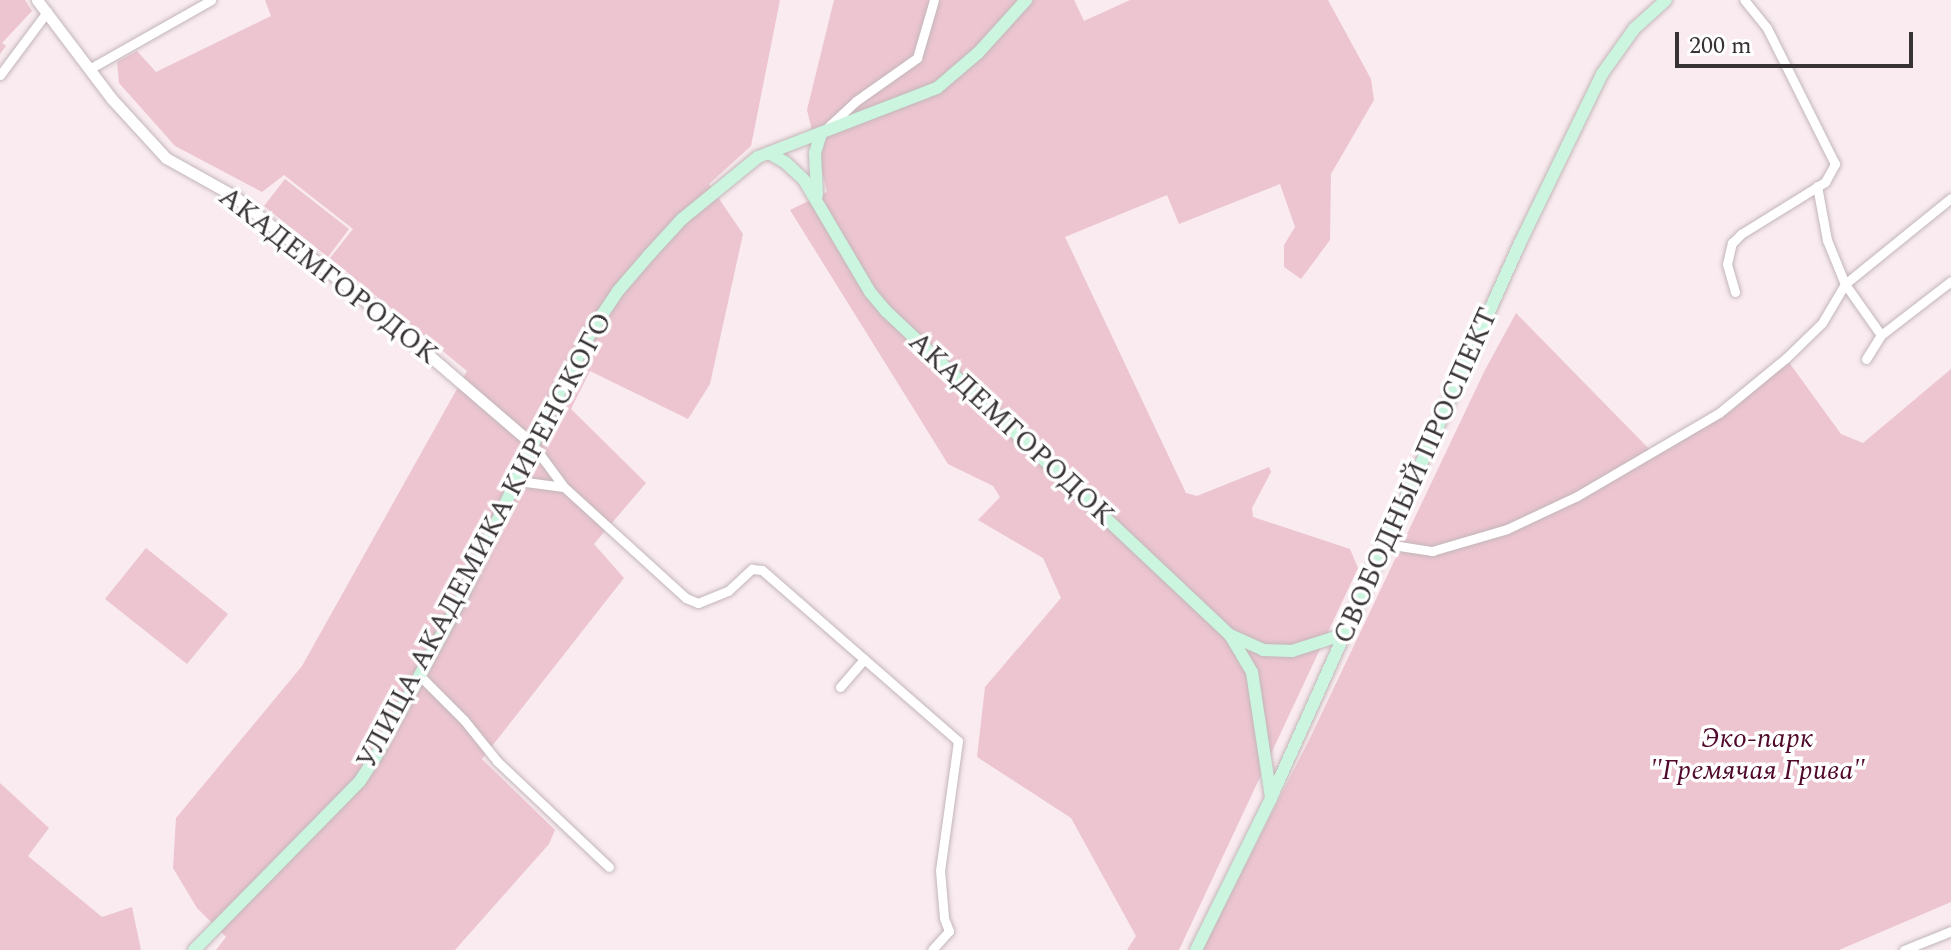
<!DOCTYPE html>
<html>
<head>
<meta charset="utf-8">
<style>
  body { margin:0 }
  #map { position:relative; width:1951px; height:950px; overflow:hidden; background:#f9ebef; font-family:Spectral,serif }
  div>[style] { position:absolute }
  .green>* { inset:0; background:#ecc5d0 }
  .roads { filter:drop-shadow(0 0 2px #c3b6ba) drop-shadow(0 0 2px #c3b6ba) }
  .minor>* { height:9px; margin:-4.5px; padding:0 4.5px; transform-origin:4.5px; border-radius:4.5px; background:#fff }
  .tertiary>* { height:11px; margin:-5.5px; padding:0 5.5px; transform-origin:5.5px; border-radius:5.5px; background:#fff }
  .secondary>* { height:12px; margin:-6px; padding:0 6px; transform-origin:6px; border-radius:6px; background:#ccf5e0 }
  span { translate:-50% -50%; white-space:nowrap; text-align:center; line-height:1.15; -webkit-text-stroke:7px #fff; paint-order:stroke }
  .street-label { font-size:28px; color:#373233 }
  .park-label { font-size:28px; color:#50092a; font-style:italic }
  .scale { position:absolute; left:1675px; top:32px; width:238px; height:36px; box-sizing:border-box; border:4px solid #373233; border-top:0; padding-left:10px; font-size:24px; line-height:28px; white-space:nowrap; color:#373233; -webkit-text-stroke:6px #fff; paint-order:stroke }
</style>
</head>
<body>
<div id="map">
  <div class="green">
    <i style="clip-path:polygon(0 0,25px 0,32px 11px,2px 43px,6px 46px,0 54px)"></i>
    <i style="clip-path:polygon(265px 0,780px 0,751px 146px,709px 184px,743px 234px,710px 384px,688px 419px,590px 371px,571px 409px,646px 483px,594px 544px,624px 578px,482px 759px,555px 830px,549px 844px,455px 950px,216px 950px,226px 937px,197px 908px,173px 868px,176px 818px,302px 666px,467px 371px,330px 258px,353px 229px,284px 175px,262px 192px,175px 146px,119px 83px,117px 62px,137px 51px,156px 72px,271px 16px)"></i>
    <i style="clip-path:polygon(834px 0,1074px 0,1084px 21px,1130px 0,1328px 0,1371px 79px,1374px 100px,1331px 174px,1330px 240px,1301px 279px,1284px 267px,1284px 245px,1295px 227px,1280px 184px,1179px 224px,1167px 195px,1065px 237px,1186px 493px,1197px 496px,1269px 467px,1271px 472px,1252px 508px,1253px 517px,1350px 549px,1358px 568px,1179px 950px,1127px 950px,1136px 936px,1071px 818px,977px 757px,985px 687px,1061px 598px,1043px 558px,978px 520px,1000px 497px,993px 486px,948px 464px,790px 210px,827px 192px,807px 110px)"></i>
    <i style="clip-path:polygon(285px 179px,349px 229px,328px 257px,264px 206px)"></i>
    <i style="clip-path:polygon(1516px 313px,1655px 455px,1730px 412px,1788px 361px,1841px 434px,1863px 443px,1951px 369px,1951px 902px,1839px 950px,1202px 950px,1310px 738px,1485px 370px)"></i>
    <i style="clip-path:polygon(146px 548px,228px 614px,187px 664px,105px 599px)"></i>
    <i style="clip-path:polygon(0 783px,49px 828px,28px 856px,102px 917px,132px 907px,141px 950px,0 950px)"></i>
  </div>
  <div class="roads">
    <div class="minor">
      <i style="left:91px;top:68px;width:138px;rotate:-29.5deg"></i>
      <i style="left:0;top:75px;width:79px;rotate:-53.3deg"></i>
      <i style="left:827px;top:128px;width:40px;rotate:-43deg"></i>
      <i style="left:856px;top:101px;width:75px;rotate:-35.2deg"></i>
      <i style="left:917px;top:58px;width:60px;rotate:-73.7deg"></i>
      <i style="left:1817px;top:186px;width:55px;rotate:79.5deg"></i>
      <i style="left:1827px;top:240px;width:48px;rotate:67.8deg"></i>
      <i style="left:1845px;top:284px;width:62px;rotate:54.8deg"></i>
      <i style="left:1735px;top:292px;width:29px;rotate:-106deg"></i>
      <i style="left:1727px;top:264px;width:22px;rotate:-77deg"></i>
      <i style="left:1732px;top:243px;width:13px;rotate:-45deg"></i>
      <i style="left:1741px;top:234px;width:99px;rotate:-31.8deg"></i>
      <i style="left:1825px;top:182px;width:21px;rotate:-61deg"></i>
      <i style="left:1835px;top:164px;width:152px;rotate:-116.6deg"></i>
      <i style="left:1767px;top:28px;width:36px;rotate:-129deg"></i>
      <i style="left:1866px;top:359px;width:28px;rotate:-58deg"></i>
      <i style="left:1881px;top:335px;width:88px;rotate:-37.6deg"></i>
      <i style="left:533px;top:445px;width:52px;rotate:53.6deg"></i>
      <i style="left:564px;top:487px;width:165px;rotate:42.3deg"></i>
      <i style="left:686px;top:598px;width:13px;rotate:23deg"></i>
      <i style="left:698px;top:603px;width:32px;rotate:-22deg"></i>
      <i style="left:728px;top:591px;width:33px;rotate:-43deg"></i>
      <i style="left:752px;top:569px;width:10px;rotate:6deg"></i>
      <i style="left:762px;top:570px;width:260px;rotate:41.1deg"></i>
      <i style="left:958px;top:741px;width:130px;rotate:97.9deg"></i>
      <i style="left:940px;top:870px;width:48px;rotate:85.2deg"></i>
      <i style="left:944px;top:918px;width:14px;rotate:69deg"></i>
      <i style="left:949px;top:931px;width:25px;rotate:132deg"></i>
      <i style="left:518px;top:481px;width:46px;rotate:7.4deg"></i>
      <i style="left:1386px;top:544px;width:47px;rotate:8.7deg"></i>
      <i style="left:1432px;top:551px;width:78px;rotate:-16.3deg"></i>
      <i style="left:1507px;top:529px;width:77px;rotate:-25.2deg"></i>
      <i style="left:1577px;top:496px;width:164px;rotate:-30.3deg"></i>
      <i style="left:1719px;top:413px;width:87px;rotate:-39.4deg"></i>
      <i style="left:1786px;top:358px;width:50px;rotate:-44.2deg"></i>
      <i style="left:1822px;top:323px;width:45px;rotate:-59.5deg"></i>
      <i style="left:1845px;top:284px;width:136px;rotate:-39.1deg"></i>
      <i style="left:420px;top:676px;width:62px;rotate:45deg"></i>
      <i style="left:464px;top:720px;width:53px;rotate:51.2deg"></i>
      <i style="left:497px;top:761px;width:154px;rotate:43.4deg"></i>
      <i style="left:840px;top:687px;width:37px;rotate:-49deg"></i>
      <i style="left:1904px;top:950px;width:51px;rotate:-22deg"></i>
    </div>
    <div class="tertiary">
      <i style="left:37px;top:0;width:123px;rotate:52.9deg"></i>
      <i style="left:111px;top:98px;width:81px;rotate:47.5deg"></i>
      <i style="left:166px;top:158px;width:78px;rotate:29.2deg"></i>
      <i style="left:234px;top:196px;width:170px;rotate:38.6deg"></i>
      <i style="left:367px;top:302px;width:219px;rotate:40.7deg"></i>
    </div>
    <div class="secondary">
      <i style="left:769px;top:153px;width:20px;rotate:30deg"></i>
      <i style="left:786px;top:163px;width:25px;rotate:43deg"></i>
      <i style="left:804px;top:180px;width:130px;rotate:59.5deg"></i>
      <i style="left:870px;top:292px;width:25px;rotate:50deg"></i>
      <i style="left:886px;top:311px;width:473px;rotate:43.3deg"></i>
      <i style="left:1230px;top:635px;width:43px;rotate:59.3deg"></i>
      <i style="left:1252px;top:672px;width:127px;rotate:81.4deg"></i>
      <i style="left:817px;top:195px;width:42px;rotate:-92.7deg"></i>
      <i style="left:815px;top:153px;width:21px;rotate:-73deg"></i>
      <i style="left:1230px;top:635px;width:36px;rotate:24deg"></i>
      <i style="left:1263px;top:650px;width:29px;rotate:2deg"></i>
      <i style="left:1292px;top:651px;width:56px;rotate:-17.8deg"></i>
      <i style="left:194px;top:950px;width:237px;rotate:-45.5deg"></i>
      <i style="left:360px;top:781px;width:27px;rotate:-57deg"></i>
      <i style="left:375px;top:758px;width:185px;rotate:-61.6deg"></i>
      <i style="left:463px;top:595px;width:190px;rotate:-65.1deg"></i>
      <i style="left:543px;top:423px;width:105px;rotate:-62.2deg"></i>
      <i style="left:592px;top:330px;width:47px;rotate:-56.3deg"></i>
      <i style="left:618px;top:291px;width:48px;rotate:-49.3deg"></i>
      <i style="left:649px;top:255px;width:49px;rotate:-47.5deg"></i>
      <i style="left:682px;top:219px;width:98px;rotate:-39.2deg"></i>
      <i style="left:758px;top:157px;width:192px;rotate:-21.1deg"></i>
      <i style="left:937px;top:88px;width:54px;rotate:-40.5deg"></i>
      <i style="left:978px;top:53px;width:72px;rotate:-47.8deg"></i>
      <i style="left:1196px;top:950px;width:169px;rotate:-63.7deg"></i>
      <i style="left:1271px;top:798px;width:608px;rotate:-65.84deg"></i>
      <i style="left:1520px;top:243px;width:188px;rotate:-64.1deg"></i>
      <i style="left:1602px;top:74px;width:55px;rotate:-54.6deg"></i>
      <i style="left:1634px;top:29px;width:43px;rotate:-42.2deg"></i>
    </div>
  </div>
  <div class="street-label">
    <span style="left:328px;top:276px;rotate:38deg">АКАДЕМГОРОДОК</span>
    <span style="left:1011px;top:429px;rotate:43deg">АКАДЕМГОРОДОК</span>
    <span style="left:1416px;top:476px;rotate:-66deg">СВОБОДНЫЙ ПРОСПЕКТ</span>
    <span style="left:485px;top:541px;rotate:-62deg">УЛИЦА АКАДЕМИКА КИРЕНСКОГО</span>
  </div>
  <div class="park-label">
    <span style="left:1757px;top:755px">Эко-парк<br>"Гремячая Грива"</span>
  </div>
  <div class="scale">200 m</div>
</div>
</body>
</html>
